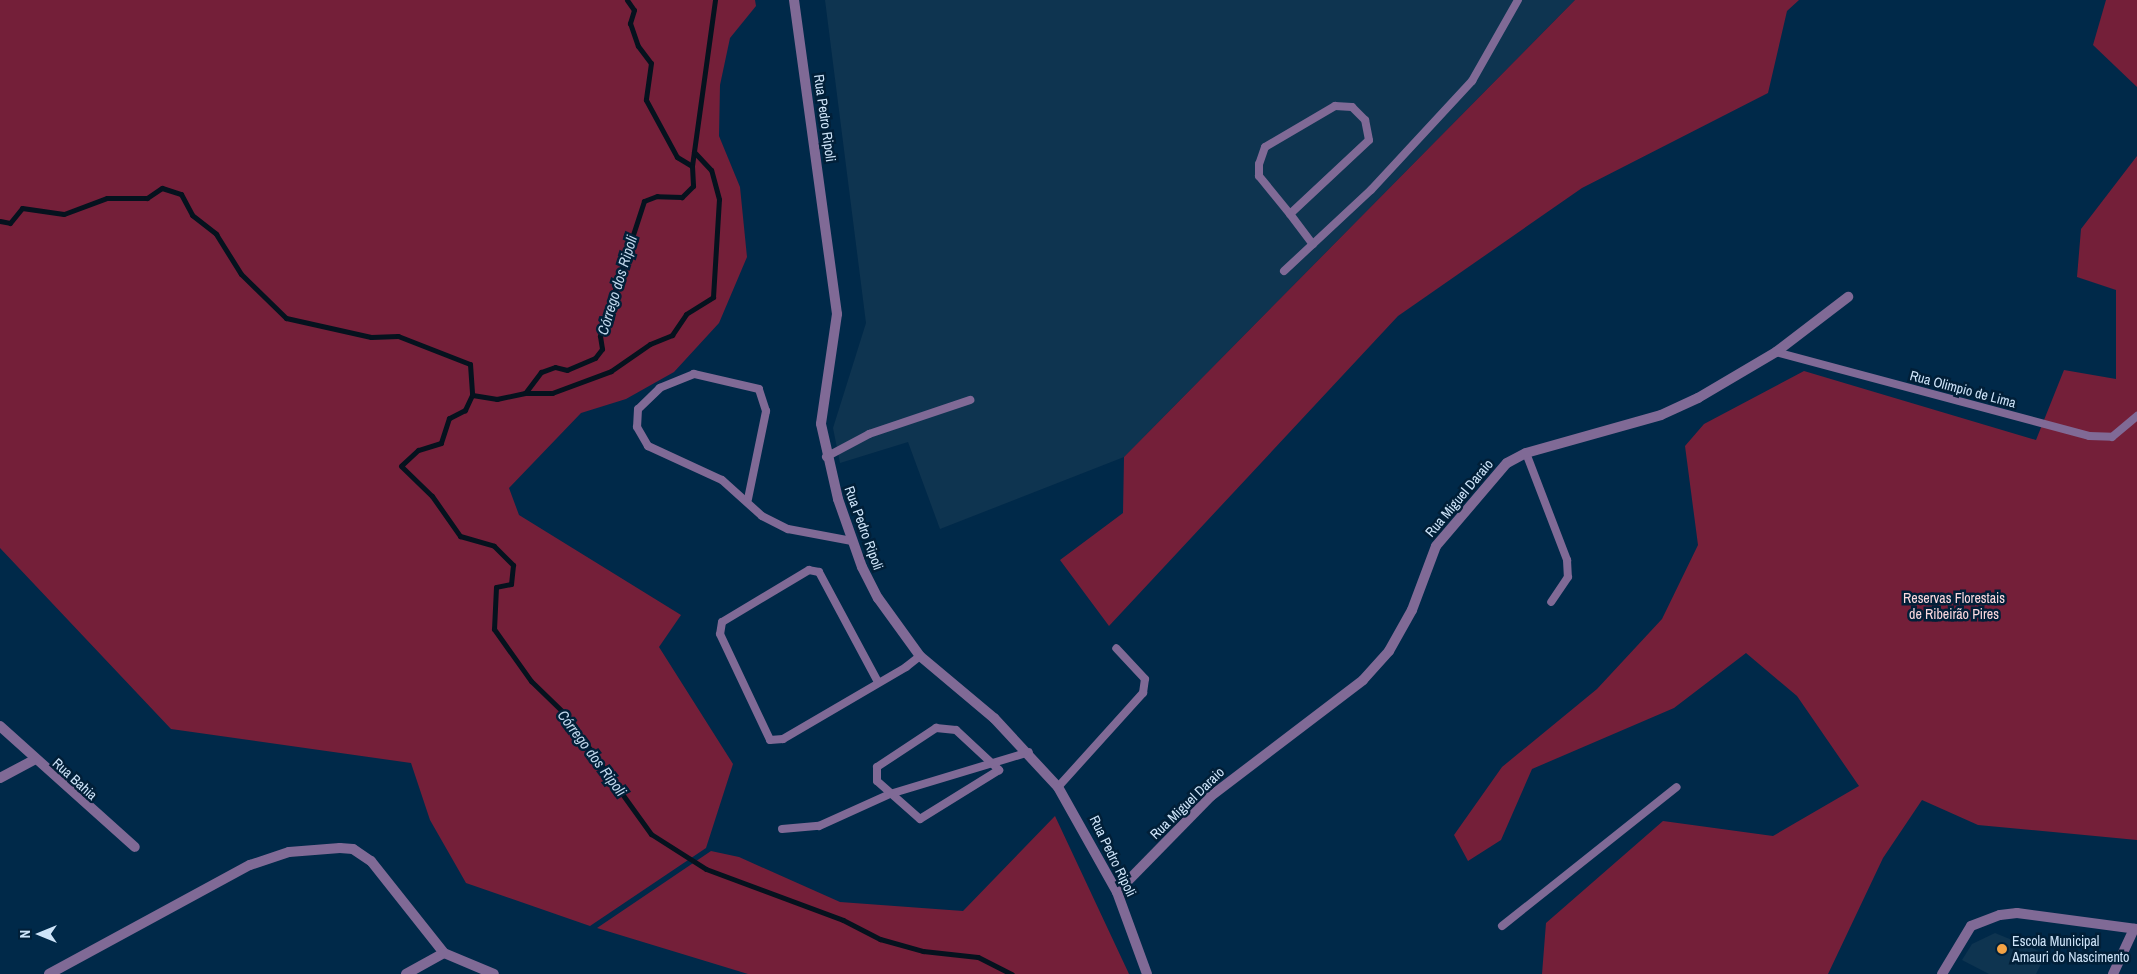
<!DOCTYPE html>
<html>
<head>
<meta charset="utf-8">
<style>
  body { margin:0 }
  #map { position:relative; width:2137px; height:974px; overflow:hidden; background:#002949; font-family:"Archivo Narrow",sans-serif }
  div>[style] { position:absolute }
  .built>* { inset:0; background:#0e3450 }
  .green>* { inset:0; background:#741f39 }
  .stream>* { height:5px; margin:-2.5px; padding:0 2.5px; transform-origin:2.5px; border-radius:2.5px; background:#05121e }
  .service>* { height:8px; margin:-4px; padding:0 4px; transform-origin:4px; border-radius:4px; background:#806a96 }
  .minor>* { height:10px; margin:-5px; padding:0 5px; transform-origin:5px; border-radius:5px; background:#806a96 }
  .tertiary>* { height:10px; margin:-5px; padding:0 5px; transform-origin:5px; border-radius:5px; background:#806a96 }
  .dots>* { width:14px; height:14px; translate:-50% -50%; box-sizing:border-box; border:2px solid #011f38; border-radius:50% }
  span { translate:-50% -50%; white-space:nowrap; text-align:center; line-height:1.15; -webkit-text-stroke:5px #011f38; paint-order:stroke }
  .street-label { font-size:14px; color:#cee4f9 }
  .park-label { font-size:14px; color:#fbd9df }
  .poi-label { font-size:14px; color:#cee4f9 }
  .left { translate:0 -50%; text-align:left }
  .water-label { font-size:15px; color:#bfd6eb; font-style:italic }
  .north { position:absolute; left:15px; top:909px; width:50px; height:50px; -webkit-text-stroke:4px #011f38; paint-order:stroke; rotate:270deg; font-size:14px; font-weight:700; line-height:20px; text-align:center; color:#cee4f9 }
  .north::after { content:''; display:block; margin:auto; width:18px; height:22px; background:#cee4f9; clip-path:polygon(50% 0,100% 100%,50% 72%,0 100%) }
</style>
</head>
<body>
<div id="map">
  <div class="built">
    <i style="clip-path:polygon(825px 0,1575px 0,1124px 457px,940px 529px,908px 442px,840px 463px,833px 428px,866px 323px)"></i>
    <i style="clip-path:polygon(1995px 933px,2046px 954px,2036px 974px,1989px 974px,1962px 960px,1972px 944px)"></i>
  </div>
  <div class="green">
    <i style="clip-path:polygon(0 0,755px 0,756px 6px,730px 38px,720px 85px,719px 136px,740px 187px,747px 257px,719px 323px,674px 372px,626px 399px,581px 413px,509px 488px,519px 515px,681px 615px,659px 647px,733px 764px,706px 848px,590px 926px,466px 883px,430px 820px,411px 763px,171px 729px,0 548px)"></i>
    <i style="clip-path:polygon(1575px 0,1799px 0,1787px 11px,1768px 93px,1582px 188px,1398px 316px,1109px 626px,1060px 560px,1123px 513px,1124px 457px)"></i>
    <i style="clip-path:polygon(2106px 0,2137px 0,2137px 87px,2093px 45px)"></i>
    <i style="clip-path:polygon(2137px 156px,2137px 840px,1978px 825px,1922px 800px,1883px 858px,1828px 974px,1542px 974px,1546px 923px,1663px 821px,1773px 836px,1859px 786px,1797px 696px,1746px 653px,1674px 708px,1532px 769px,1501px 840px,1468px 861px,1454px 835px,1502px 767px,1597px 689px,1662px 619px,1698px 545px,1685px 446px,1704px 424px,1804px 371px,2036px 440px,2064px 370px,2116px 379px,2116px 290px,2077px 277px,2081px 229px)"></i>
    <i style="clip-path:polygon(1055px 816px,1129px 974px,748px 974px,597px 928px,711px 851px,739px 857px,840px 902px,963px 911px)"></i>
  </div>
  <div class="stream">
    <i style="left:627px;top:0;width:12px;rotate:55deg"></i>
    <i style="left:634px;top:10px;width:14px;rotate:107deg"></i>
    <i style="left:630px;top:23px;width:24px;rotate:71deg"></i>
    <i style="left:638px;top:46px;width:21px;rotate:53deg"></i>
    <i style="left:651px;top:63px;width:37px;rotate:98deg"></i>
    <i style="left:646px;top:100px;width:65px;rotate:61.5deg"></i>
    <i style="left:677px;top:157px;width:17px;rotate:31deg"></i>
    <i style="left:715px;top:0;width:168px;rotate:97.9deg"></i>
    <i style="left:692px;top:166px;width:20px;rotate:87deg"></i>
    <i style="left:693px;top:186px;width:16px;rotate:135deg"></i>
    <i style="left:682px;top:197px;width:25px;rotate:-178deg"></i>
    <i style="left:657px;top:196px;width:14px;rotate:159deg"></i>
    <i style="left:644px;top:201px;width:142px;rotate:108.1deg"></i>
    <i style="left:600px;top:336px;width:13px;rotate:81deg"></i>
    <i style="left:602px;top:349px;width:11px;rotate:128deg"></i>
    <i style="left:595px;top:358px;width:30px;rotate:157deg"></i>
    <i style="left:567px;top:370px;width:12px;rotate:-166deg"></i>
    <i style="left:555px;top:367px;width:15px;rotate:160deg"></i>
    <i style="left:541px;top:372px;width:26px;rotate:127deg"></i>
    <i style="left:525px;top:393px;width:29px;rotate:168deg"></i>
    <i style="left:497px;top:399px;width:25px;rotate:-171deg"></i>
    <i style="left:472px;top:395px;width:17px;rotate:115deg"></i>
    <i style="left:465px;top:410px;width:18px;rotate:153deg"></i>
    <i style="left:449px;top:418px;width:26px;rotate:108deg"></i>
    <i style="left:441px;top:443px;width:24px;rotate:163deg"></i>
    <i style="left:418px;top:450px;width:23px;rotate:137deg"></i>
    <i style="left:401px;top:466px;width:43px;rotate:44.1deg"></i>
    <i style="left:432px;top:496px;width:49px;rotate:55deg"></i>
    <i style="left:460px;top:536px;width:35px;rotate:16deg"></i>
    <i style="left:494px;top:546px;width:27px;rotate:45deg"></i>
    <i style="left:513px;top:565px;width:19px;rotate:96deg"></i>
    <i style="left:511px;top:584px;width:15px;rotate:169deg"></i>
    <i style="left:496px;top:587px;width:42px;rotate:92.7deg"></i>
    <i style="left:494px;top:629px;width:64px;rotate:54.6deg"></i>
    <i style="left:531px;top:681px;width:46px;rotate:44.1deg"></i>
    <i style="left:564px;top:713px;width:149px;rotate:54.3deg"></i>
    <i style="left:651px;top:834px;width:65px;rotate:32.5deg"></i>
    <i style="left:706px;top:869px;width:146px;rotate:20.4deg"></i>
    <i style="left:843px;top:920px;width:42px;rotate:27.2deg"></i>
    <i style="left:880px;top:939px;width:45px;rotate:15.6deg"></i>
    <i style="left:923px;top:951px;width:55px;rotate:6.2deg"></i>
    <i style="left:978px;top:957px;width:38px;rotate:27deg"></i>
    <i style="left:0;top:221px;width:10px;rotate:11deg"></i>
    <i style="left:10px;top:223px;width:19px;rotate:-51deg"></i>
    <i style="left:22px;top:208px;width:42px;rotate:8.1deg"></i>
    <i style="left:64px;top:214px;width:46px;rotate:-20.4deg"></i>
    <i style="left:107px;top:198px;width:40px"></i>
    <i style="left:147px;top:198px;width:18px;rotate:-34deg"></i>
    <i style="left:162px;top:188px;width:20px;rotate:18deg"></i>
    <i style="left:181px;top:194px;width:24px;rotate:62deg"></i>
    <i style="left:192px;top:215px;width:31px;rotate:38deg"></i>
    <i style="left:216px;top:234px;width:47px;rotate:58deg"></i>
    <i style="left:241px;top:274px;width:63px;rotate:44.4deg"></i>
    <i style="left:286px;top:318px;width:87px;rotate:12.6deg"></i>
    <i style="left:371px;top:337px;width:27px;rotate:-2deg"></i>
    <i style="left:398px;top:336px;width:77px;rotate:21.3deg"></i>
    <i style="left:470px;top:364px;width:31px;rotate:86deg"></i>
    <i style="left:525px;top:393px;width:27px"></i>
    <i style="left:552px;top:393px;width:63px;rotate:-20.4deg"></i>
    <i style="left:611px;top:371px;width:47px;rotate:-34.7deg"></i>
    <i style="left:650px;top:344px;width:24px;rotate:-22deg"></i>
    <i style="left:672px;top:335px;width:25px;rotate:-56deg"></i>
    <i style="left:686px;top:314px;width:32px;rotate:-32deg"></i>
    <i style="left:713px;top:297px;width:98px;rotate:-86.5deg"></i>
    <i style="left:719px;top:199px;width:30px;rotate:-105deg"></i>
    <i style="left:711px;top:170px;width:25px;rotate:-133deg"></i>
  </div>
  <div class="service">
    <i style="left:1290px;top:214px;width:108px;rotate:-43.1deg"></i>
    <i style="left:1369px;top:140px;width:20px;rotate:-101deg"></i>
    <i style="left:1365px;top:120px;width:18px;rotate:-135deg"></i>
    <i style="left:1352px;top:107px;width:17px;rotate:-177deg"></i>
    <i style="left:1335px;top:106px;width:81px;rotate:149.6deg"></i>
    <i style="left:1265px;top:147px;width:18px;rotate:109deg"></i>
    <i style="left:1259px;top:164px;width:12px;rotate:90deg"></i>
    <i style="left:1259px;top:176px;width:49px;rotate:50.8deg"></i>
    <i style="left:1290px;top:214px;width:38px;rotate:53deg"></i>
    <i style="left:1284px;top:271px;width:119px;rotate:-43deg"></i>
    <i style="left:1371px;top:190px;width:149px;rotate:-47.2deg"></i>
    <i style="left:1472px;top:81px;width:93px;rotate:-60.4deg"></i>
    <i style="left:1776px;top:352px;width:324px;rotate:15deg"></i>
    <i style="left:2089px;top:436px;width:23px;rotate:2deg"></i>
    <i style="left:2112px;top:437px;width:33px;rotate:-40deg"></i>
    <i style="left:1526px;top:453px;width:115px;rotate:69deg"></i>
    <i style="left:1567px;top:560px;width:17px;rotate:87deg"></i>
    <i style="left:1568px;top:577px;width:30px;rotate:124deg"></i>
    <i style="left:826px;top:457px;width:49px;rotate:-28.1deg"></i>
    <i style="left:869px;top:434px;width:107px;rotate:-18.6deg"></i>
    <i style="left:748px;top:499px;width:90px;rotate:-78.4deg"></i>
    <i style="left:766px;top:411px;width:23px;rotate:-108deg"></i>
    <i style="left:759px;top:389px;width:67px;rotate:-167deg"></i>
    <i style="left:694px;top:374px;width:37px;rotate:158deg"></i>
    <i style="left:660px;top:388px;width:30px;rotate:136deg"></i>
    <i style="left:638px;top:409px;width:18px;rotate:93deg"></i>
    <i style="left:637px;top:427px;width:22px;rotate:60deg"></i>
    <i style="left:648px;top:446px;width:81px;rotate:24.7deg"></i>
    <i style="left:722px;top:480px;width:54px;rotate:42deg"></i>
    <i style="left:762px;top:516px;width:29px;rotate:27deg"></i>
    <i style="left:788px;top:529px;width:65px;rotate:10.6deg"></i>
    <i style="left:878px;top:682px;width:125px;rotate:-118.2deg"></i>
    <i style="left:819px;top:572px;width:10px;rotate:-169deg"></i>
    <i style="left:809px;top:570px;width:101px;rotate:149.1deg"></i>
    <i style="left:722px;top:622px;width:12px;rotate:99deg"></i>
    <i style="left:720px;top:634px;width:117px;rotate:64.7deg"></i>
    <i style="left:770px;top:740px;width:13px;rotate:-4deg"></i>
    <i style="left:783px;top:739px;width:143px;rotate:-30.3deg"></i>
    <i style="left:906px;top:667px;width:18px;rotate:-38deg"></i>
    <i style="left:936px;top:728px;width:20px;rotate:6deg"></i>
    <i style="left:956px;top:730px;width:59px;rotate:42.9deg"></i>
    <i style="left:999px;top:770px;width:93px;rotate:148.2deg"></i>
    <i style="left:920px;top:819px;width:57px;rotate:-138.5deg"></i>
    <i style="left:877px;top:781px;width:14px;rotate:-90deg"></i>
    <i style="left:877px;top:767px;width:71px;rotate:-33.5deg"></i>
    <i style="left:1058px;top:787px;width:127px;rotate:-47.9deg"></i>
    <i style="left:1143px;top:693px;width:14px;rotate:-82deg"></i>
    <i style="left:1145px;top:679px;width:42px;rotate:-133.1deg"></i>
    <i style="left:782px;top:829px;width:37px;rotate:-5deg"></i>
    <i style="left:819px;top:826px;width:78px;rotate:-24.3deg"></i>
    <i style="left:890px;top:794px;width:145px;rotate:-16.8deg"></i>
    <i style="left:1502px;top:926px;width:223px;rotate:-38.5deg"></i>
  </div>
  <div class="minor">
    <i style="left:0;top:726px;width:181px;rotate:41.9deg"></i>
    <i style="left:0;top:778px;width:38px;rotate:-28deg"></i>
    <i style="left:1117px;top:892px;width:134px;rotate:-45.6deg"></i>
    <i style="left:1211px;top:796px;width:191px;rotate:-37.3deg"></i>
    <i style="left:1363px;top:680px;width:39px;rotate:-48deg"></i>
    <i style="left:1389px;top:651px;width:47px;rotate:-60.7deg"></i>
    <i style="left:1412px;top:610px;width:68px;rotate:-69.4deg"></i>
    <i style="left:1436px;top:546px;width:109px;rotate:-49.5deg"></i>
    <i style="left:1507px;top:463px;width:21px;rotate:-28deg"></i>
    <i style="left:1526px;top:453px;width:140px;rotate:-15.7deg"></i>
    <i style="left:1661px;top:415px;width:41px;rotate:-24.7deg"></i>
    <i style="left:1698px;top:398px;width:91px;rotate:-30.5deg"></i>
    <i style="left:1776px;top:352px;width:91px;rotate:-37.4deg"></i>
    <i style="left:49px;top:974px;width:229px;rotate:-28.5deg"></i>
    <i style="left:250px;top:865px;width:41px;rotate:-18.4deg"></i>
    <i style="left:289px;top:852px;width:51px;rotate:-4.5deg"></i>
    <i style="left:340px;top:848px;width:13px;rotate:4deg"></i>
    <i style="left:353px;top:849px;width:22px;rotate:34deg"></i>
    <i style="left:371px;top:861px;width:117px;rotate:51.6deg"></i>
    <i style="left:444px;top:953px;width:54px;rotate:22.8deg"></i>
    <i style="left:406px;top:974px;width:43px;rotate:-28.9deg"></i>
    <i style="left:1942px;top:974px;width:56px;rotate:-58.9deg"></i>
    <i style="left:1971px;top:926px;width:31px;rotate:-21deg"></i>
    <i style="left:2000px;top:915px;width:17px;rotate:-7deg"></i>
    <i style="left:2017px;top:913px;width:121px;rotate:7.6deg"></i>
    <i style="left:2113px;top:974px;width:50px;rotate:-65deg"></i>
  </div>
  <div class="tertiary">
    <i style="left:794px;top:0;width:317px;rotate:82.2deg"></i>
    <i style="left:837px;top:314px;width:111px;rotate:98.3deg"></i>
    <i style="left:821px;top:424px;width:77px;rotate:77.2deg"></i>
    <i style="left:838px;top:499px;width:72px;rotate:70.6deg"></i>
    <i style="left:862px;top:567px;width:35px;rotate:63deg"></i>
    <i style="left:878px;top:598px;width:72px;rotate:54.1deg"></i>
    <i style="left:920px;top:656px;width:97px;rotate:40deg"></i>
    <i style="left:994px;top:718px;width:94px;rotate:47.2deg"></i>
    <i style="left:1058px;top:787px;width:120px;rotate:60.7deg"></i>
    <i style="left:1117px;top:892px;width:87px;rotate:69.9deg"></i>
  </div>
  <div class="dots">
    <i style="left:2002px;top:949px;background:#f4a345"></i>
  </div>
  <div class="street-label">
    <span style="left:825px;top:118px;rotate:82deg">Rua Pedro Ripoli</span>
    <span style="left:1963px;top:389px;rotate:15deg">Rua Olimpio de Lima</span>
    <span style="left:1459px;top:498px;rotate:-50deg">Rua Miguel Daraio</span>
    <span style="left:864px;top:528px;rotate:70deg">Rua Pedro Ripoli</span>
    <span style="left:75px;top:779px;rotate:42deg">Rua Bahia</span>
    <span style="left:1187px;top:803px;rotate:-44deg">Rua Miguel Daraio</span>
    <span style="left:1113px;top:856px;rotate:64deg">Rua Pedro Ripoli</span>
  </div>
  <div class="park-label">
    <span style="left:1954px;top:606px">Reservas Florestais<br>de Ribeirão Pires</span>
  </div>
  <div class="poi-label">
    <span class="left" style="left:2012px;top:949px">Escola Municipal<br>Amauri do Nascimento</span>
  </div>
  <div class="water-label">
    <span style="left:617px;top:285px;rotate:-73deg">Córrego dos Ripoli</span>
    <span style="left:592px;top:753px;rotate:53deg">Córrego dos Ripoli</span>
  </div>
  <div class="north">N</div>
</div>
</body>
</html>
